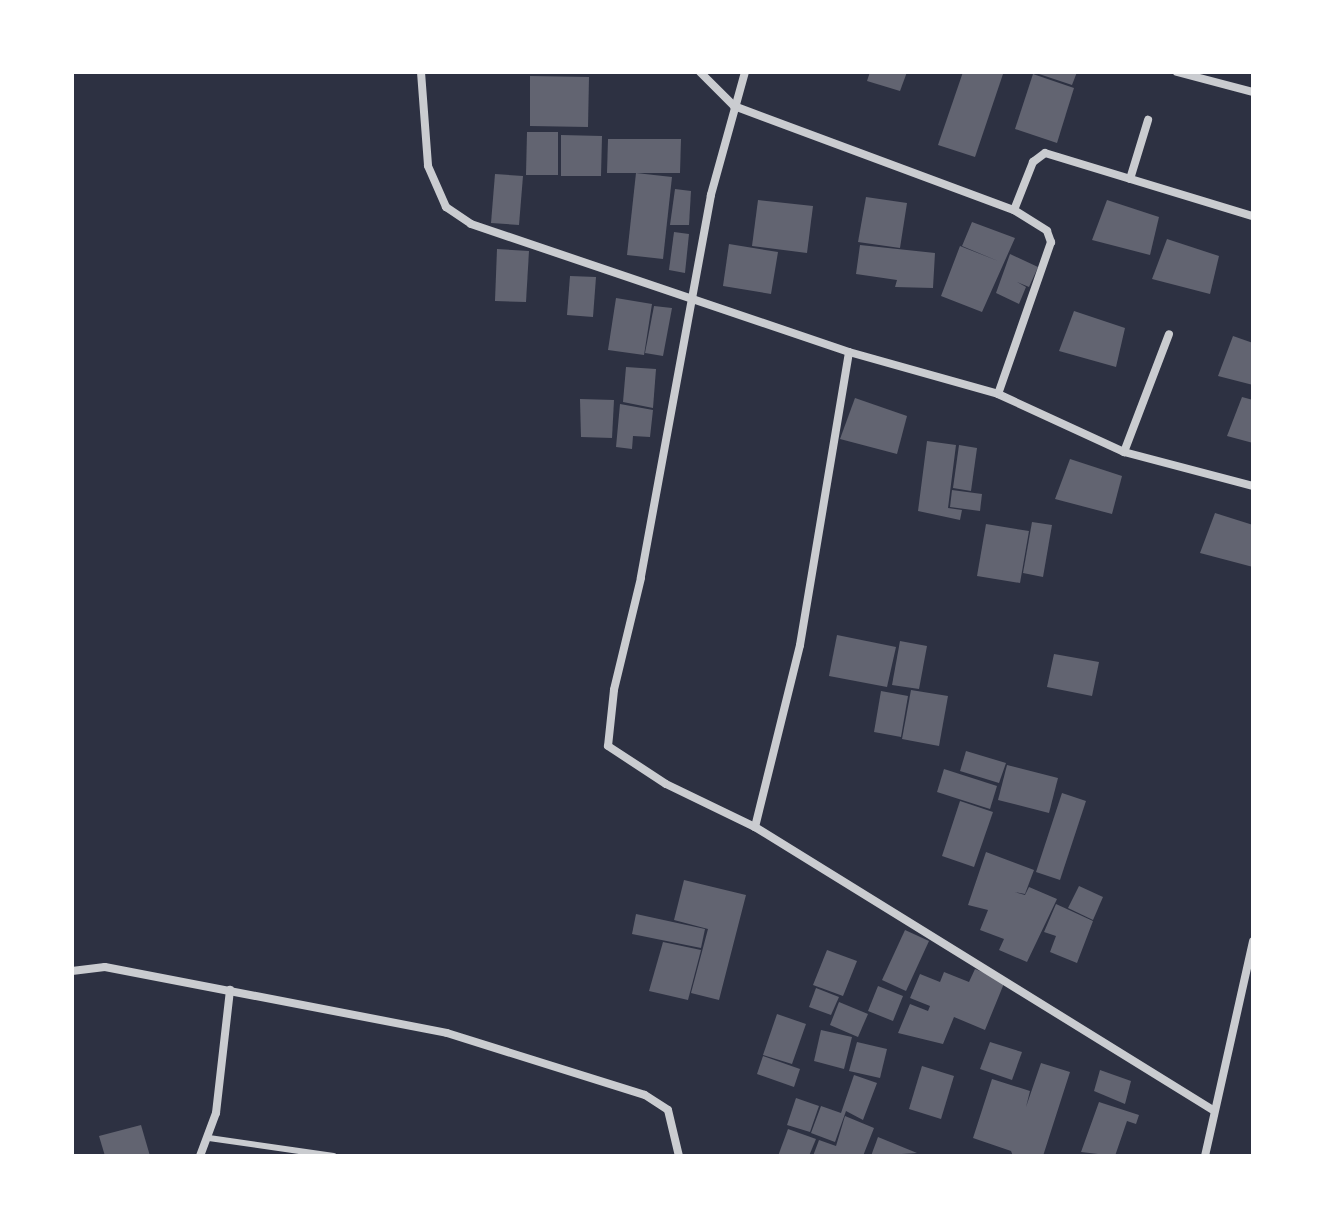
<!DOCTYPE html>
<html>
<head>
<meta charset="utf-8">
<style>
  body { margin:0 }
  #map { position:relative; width:1325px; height:1228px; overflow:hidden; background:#2d3142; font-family:"Archivo Narrow",sans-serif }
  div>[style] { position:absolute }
  .building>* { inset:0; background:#626471 }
  .service>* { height:6px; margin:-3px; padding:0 3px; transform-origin:3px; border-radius:3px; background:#caccd0 }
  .minor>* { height:8px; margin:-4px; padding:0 4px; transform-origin:4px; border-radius:4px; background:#caccd0 }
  span { translate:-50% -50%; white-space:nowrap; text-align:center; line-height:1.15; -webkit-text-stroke:7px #fff; paint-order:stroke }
  .frame { position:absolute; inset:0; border:74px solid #fff; pointer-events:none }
</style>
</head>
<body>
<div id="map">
  <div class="building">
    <i style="clip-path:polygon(870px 72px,907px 72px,900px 91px,867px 81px)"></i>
    <i style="clip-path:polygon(963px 72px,1003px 74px,975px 157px,938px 145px)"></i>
    <i style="clip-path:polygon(1033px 72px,1077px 72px,1072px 85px)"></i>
    <i style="clip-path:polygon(1033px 74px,1074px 88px,1057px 143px,1015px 129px)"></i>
    <i style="clip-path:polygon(530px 76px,589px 77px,588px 127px,530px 126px)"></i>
    <i style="clip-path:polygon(527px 132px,558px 132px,558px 175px,526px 175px)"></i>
    <i style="clip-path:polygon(561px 135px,602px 136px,601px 176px,561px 176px)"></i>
    <i style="clip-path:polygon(608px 139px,681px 139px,680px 173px,607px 173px)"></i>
    <i style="clip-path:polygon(636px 173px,672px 177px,663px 259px,627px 255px)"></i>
    <i style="clip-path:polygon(495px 174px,523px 176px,519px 225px,491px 223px)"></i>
    <i style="clip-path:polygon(675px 189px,691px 191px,689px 225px,670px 225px)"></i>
    <i style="clip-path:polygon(866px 197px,907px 203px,900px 248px,858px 242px)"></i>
    <i style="clip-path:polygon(758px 200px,813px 206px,807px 253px,752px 246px)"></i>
    <i style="clip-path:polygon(1107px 200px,1159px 217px,1150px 255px,1092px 240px)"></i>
    <i style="clip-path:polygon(972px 222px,1015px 238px,982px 312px,941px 296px,960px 246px,998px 261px,962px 246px)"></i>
    <i style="clip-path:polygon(674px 232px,689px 234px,685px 273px,669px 270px)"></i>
    <i style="clip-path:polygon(1167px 239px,1219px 256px,1210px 294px,1152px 279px)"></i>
    <i style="clip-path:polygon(729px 244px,778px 252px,771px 294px,723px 286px)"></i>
    <i style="clip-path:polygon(860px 245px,935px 253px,933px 288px,895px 287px,897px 280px,856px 274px)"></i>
    <i style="clip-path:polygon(497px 249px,529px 251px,526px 302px,495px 301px)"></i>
    <i style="clip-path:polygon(1010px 254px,1038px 267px,1029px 287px,1017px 282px,1026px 287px,1019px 304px,996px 293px)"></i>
    <i style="clip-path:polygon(570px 276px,596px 277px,593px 317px,567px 315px)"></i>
    <i style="clip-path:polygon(616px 298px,652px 304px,644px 355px,608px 350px)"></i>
    <i style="clip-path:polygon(654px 306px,672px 308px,663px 356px,645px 353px)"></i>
    <i style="clip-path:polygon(1074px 311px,1125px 328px,1116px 367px,1059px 351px)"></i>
    <i style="clip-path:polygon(1233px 336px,1253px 343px,1253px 385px,1218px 376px)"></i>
    <i style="clip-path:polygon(626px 367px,656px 369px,653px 408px,623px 402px)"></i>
    <i style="clip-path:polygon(1242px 397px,1253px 400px,1253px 443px,1227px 436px)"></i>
    <i style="clip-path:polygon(855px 398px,907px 416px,897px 454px,840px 439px)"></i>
    <i style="clip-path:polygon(580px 399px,614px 400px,612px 438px,581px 437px)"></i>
    <i style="clip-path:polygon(620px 404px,653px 410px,650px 437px,633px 436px,632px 449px,616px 447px)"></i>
    <i style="clip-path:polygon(927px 441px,956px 445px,948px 508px,962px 510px,960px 520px,918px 511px)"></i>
    <i style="clip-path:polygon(959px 445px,977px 448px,971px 491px,953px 488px)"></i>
    <i style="clip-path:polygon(1070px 459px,1122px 476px,1112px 514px,1055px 499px)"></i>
    <i style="clip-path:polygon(952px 490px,982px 494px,980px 511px,950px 507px)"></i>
    <i style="clip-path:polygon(1215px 513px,1253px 525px,1253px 567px,1200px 553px)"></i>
    <i style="clip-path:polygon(1032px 522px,1052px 525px,1043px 577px,1023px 573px)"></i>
    <i style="clip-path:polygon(986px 524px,1029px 531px,1020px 583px,977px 576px)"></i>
    <i style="clip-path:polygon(837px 635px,896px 647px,887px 687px,829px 676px)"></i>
    <i style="clip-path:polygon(900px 641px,927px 646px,919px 689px,892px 685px)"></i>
    <i style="clip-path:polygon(1054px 654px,1099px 662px,1092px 696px,1047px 687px)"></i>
    <i style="clip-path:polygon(911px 690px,948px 696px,939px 746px,902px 739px)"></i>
    <i style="clip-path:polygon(881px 691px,908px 696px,901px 737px,874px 732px)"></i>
    <i style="clip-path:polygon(966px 751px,1006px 763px,999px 783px,960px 771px)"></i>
    <i style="clip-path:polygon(1007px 765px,1058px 778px,1049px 813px,998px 800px)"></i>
    <i style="clip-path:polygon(944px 769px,997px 786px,990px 809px,937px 792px)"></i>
    <i style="clip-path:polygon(1062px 793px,1086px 801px,1060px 880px,1036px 872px)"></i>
    <i style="clip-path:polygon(960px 801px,993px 812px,974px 867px,942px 856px)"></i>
    <i style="clip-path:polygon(986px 852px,1034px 870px,1025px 894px,1014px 892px,1025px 895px,1029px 887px,1057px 899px,1027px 962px,999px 950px,1004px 939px,980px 930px,988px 910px,968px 905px)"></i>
    <i style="clip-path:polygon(684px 880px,746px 895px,719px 1000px,691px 993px,708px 929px,674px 920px)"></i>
    <i style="clip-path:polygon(1079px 886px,1103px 897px,1093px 920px,1068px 908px)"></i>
    <i style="clip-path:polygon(1056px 904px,1093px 921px,1077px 963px,1050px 952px,1056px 936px,1044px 932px)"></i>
    <i style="clip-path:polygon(636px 914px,705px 929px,701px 948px,632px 934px)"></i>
    <i style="clip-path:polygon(905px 930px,929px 941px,906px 991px,882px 980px)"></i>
    <i style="clip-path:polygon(663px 942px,701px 950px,688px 1000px,649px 991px)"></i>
    <i style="clip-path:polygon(827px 950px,857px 961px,843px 996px,813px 985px)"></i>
    <i style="clip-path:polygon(975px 969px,1005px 981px,985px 1030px,954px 1017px,943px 1044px,898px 1033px,910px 1004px,928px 1011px,930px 1006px,910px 998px,920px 974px,940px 982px,944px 972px,969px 982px)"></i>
    <i style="clip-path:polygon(878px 986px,903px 996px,893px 1021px,868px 1011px)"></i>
    <i style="clip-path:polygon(816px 988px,839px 997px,831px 1015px,809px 1007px)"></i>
    <i style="clip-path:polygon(839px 1002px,868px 1014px,858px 1037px,830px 1025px)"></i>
    <i style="clip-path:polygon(777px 1014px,806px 1024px,792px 1064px,763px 1055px)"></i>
    <i style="clip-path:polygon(821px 1030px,852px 1037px,844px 1069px,814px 1061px)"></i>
    <i style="clip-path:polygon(857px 1042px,887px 1049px,880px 1078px,849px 1071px)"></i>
    <i style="clip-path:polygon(990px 1042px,1022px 1052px,1012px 1080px,980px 1069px)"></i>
    <i style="clip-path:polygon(763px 1056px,800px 1069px,794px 1087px,757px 1074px)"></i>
    <i style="clip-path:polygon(1041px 1063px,1070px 1072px,1043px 1156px,1013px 1156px,1011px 1151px,973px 1138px,992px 1079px,1030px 1091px,1026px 1107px)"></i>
    <i style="clip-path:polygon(922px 1066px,954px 1076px,941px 1119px,909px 1109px)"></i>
    <i style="clip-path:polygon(1100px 1070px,1131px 1081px,1125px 1104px,1094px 1091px)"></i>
    <i style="clip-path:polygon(854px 1075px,877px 1083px,863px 1120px,846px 1111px,835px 1142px,811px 1133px,821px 1106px,841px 1113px)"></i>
    <i style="clip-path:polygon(796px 1098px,819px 1106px,810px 1132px,787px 1125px)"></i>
    <i style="clip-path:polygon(1099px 1102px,1139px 1115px,1136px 1124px,1127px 1121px,1115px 1156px,1081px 1152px)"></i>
    <i style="clip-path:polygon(845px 1116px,874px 1128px,863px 1156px,813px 1156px,819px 1140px,836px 1146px)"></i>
    <i style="clip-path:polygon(141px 1125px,150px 1156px,105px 1156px,99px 1136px)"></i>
    <i style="clip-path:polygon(788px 1129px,816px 1139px,809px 1156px,778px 1156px)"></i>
    <i style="clip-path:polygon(878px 1137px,917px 1153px,871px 1156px)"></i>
  </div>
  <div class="service">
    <i style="left:209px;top:1138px;width:126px;rotate:8.2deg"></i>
  </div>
  <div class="minor">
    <i style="left:421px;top:72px;width:94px;rotate:85.7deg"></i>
    <i style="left:428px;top:166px;width:45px;rotate:66.3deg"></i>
    <i style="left:446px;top:207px;width:30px;rotate:34deg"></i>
    <i style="left:471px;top:224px;width:399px;rotate:18.7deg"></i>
    <i style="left:849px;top:352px;width:155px;rotate:15.7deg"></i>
    <i style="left:998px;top:394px;width:139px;rotate:24.7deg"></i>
    <i style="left:1124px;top:452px;width:133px;rotate:14.8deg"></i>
    <i style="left:700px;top:72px;width:48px;rotate:45deg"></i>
    <i style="left:734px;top:106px;width:299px;rotate:20.4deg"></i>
    <i style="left:1014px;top:210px;width:39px;rotate:32deg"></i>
    <i style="left:1047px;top:231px;width:12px;rotate:70deg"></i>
    <i style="left:1051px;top:242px;width:161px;rotate:109.2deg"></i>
    <i style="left:745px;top:72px;width:128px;rotate:105.5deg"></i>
    <i style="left:711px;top:195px;width:389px;rotate:100.4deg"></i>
    <i style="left:641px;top:578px;width:115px;rotate:103.6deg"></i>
    <i style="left:614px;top:690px;width:56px;rotate:96.1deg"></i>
    <i style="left:608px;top:746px;width:69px;rotate:33.2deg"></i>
    <i style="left:666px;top:784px;width:99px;rotate:25.8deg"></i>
    <i style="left:755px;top:827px;width:538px;rotate:31.71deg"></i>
    <i style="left:1177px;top:72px;width:79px;rotate:14.7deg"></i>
    <i style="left:1130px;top:179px;width:62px;rotate:-73deg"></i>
    <i style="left:1014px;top:210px;width:52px;rotate:-68.4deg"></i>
    <i style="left:1033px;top:162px;width:15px;rotate:-37deg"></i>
    <i style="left:1045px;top:153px;width:217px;rotate:16.9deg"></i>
    <i style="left:1124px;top:452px;width:126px;rotate:-69.1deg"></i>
    <i style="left:755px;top:827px;width:187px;rotate:-76.1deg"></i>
    <i style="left:800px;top:645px;width:297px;rotate:-80.5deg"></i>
    <i style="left:72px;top:971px;width:33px;rotate:-7deg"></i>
    <i style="left:105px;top:967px;width:348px;rotate:10.9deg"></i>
    <i style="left:447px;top:1033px;width:207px;rotate:17.4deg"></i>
    <i style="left:645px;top:1095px;width:27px;rotate:33deg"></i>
    <i style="left:668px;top:1110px;width:47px;rotate:76.6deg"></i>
    <i style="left:200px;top:1156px;width:46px;rotate:-69.6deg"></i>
    <i style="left:216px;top:1113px;width:124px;rotate:-83.5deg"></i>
    <i style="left:1205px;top:1156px;width:220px;rotate:-77.4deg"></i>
  </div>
  <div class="frame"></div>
</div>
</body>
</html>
